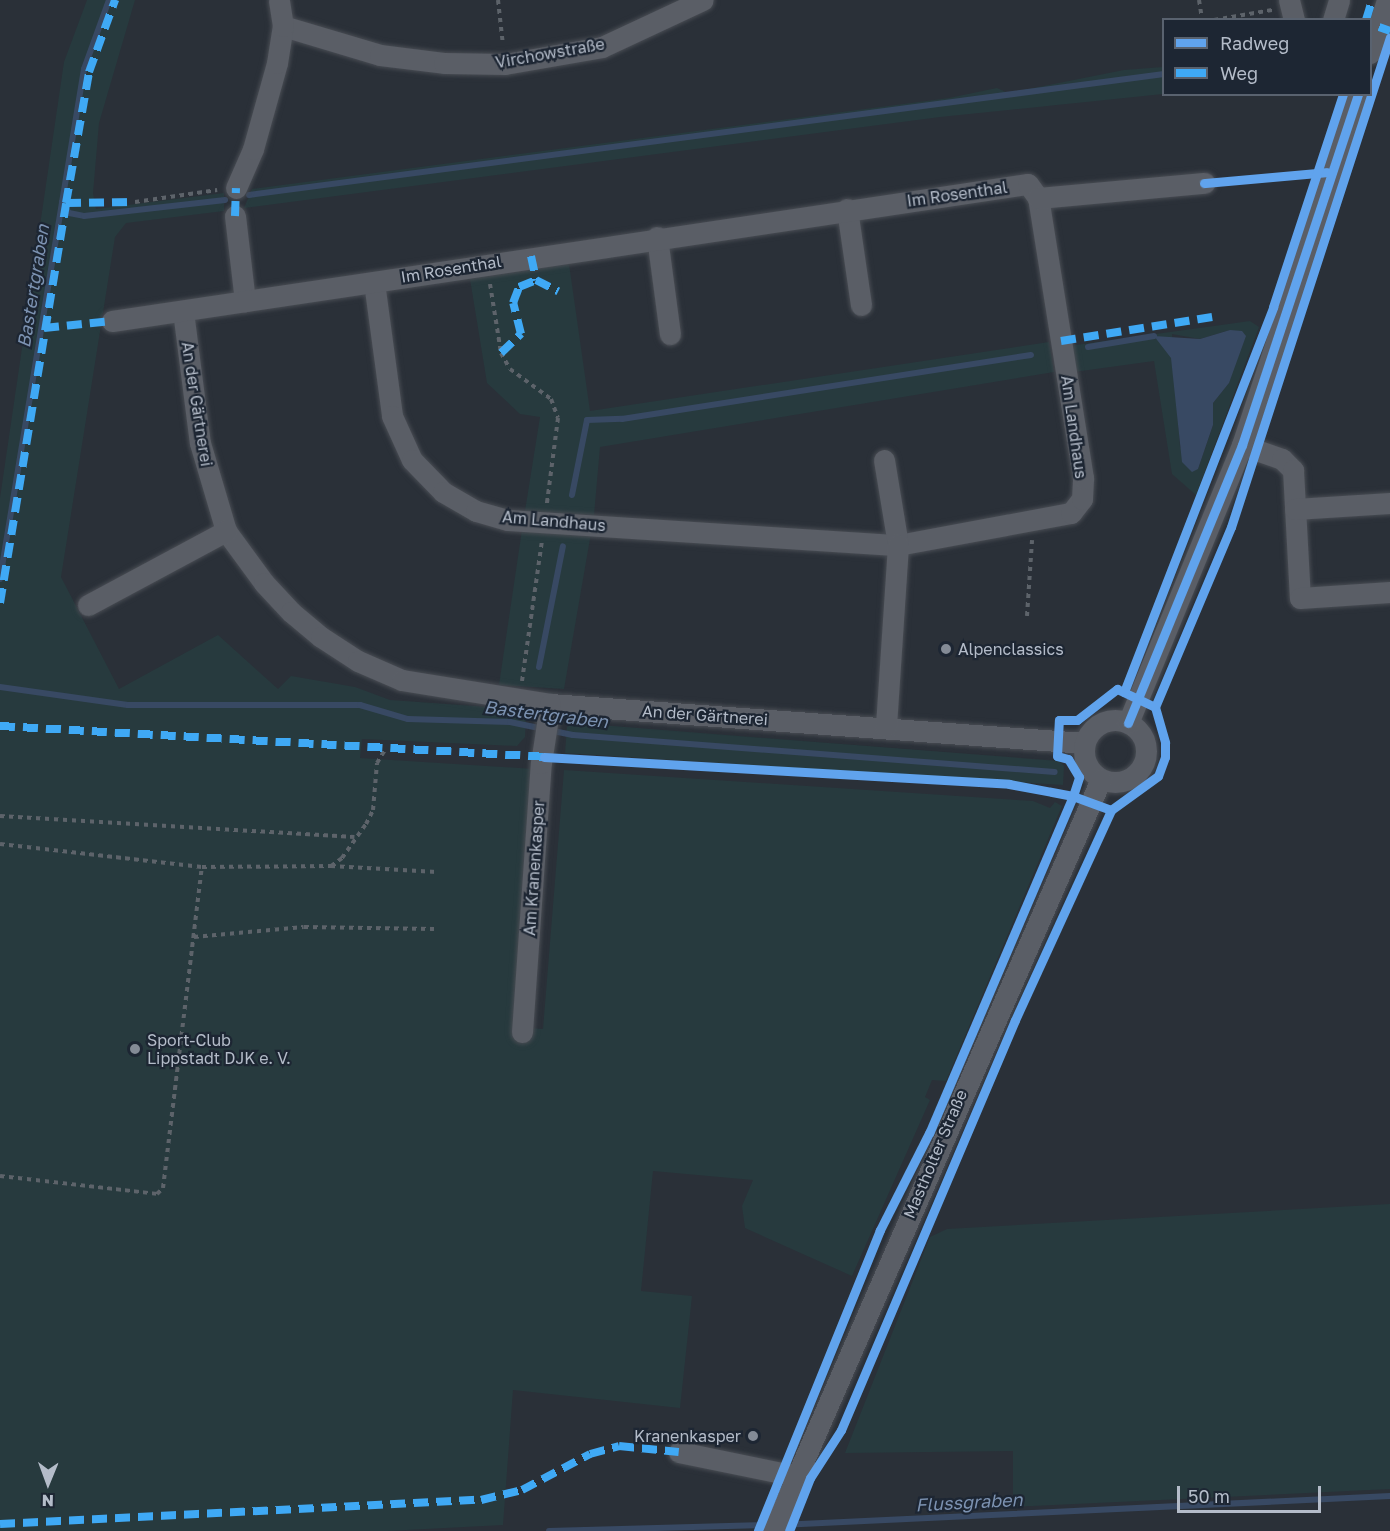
<!DOCTYPE html>
<html>
<head>
<meta charset="utf-8">
<style>
  body { margin:0 }
  #map { position:relative; width:1390px; height:1531px; overflow:hidden; background:#2a3038; font-family:"Golos Text",sans-serif }
  div>[style] { position:absolute }
  .green>* { inset:0; background:#273a3e }
  .water>* { inset:0; background:#384963 }
  .stream>* { height:6px; margin:-3px; padding:0 3px; transform-origin:3px; border-radius:3px; background:#384963 }
  .path>* { height:4px; margin-top:-2px; transform-origin:0; background:repeating-linear-gradient(90deg,#5d636a 0 4.5px,transparent 0 9px) }
  .roads { filter:drop-shadow(0 0 2px #484c53) drop-shadow(0 0 2px #484c53) }
  .minor>* { height:21px; margin:-10.5px; padding:0 10.5px; transform-origin:10.5px; border-radius:10.5px; background:#5a5e66 }
  .minor>.ring { margin:-10.5px; padding:0; box-sizing:content-box; background:none; border:21px solid #5a5e66; border-radius:50% }
  .quiet>* { height:8px; margin-top:-4px; transform-origin:0; background:repeating-linear-gradient(90deg,#3fa9f5 0 15px,transparent 0 23px) }
  .cycleway>* { height:9px; margin:-4.5px; padding:0 4.5px; transform-origin:4.5px; border-radius:4.5px; background:#60a3ed }
  .dots>* { width:16px; height:16px; translate:-50% -50%; box-sizing:border-box; border:3px solid #1d2633; border-radius:50% }
  span { translate:-50% -50%; white-space:nowrap; text-align:center; line-height:1.15; -webkit-text-stroke:4.5px #1d2633; paint-order:stroke }
  .street-label { font-size:16px; color:#b4bcc9 }
  .poi-label { font-size:16px; color:#b4bcc9 }
  .left { translate:0 -50%; text-align:left }
  .right { translate:-100% -50%; text-align:right }
  .water-label { font-size:18px; color:#7c92b1; font-style:italic }
  .legend { position:absolute; left:1162px; top:18px; width:210px; height:78px; box-sizing:border-box; background:#1d2633; border:2px solid #59626f; margin:0; padding:8px 10px; list-style:none; font-size:18px; color:#b4bcc9 }
  .legend li { display:flex; align-items:center; gap:12px; height:30px }
  .legend b { width:30px; border:2px solid #59626f }
  .north { position:absolute; left:18px; top:1453px; width:60px; height:60px; -webkit-text-stroke:4px #1d2633; paint-order:stroke; rotate:181deg; font-size:16px; font-weight:700; line-height:24px; text-align:center; color:#b4bcc9 }
  .north::after { content:''; display:block; margin:auto; width:21px; height:27px; background:#b4bcc9; clip-path:polygon(50% 0,100% 100%,50% 72%,0 100%) }
  .scale { position:absolute; left:1177px; top:1486px; width:144px; height:27px; box-sizing:border-box; border:3px solid #b4bcc9; border-top:0; padding-left:8px; font-size:18px; line-height:21px; white-space:nowrap; color:#b4bcc9; -webkit-text-stroke:4px #1d2633; paint-order:stroke }
</style>
</head>
<body>
<div id="map">
  <div class="green">
    <i style="clip-path:polygon(87px 0,135px 0,99px 123px,93px 193px,96px 209px,224px 193px,224px 211px,126px 223px,115px 237px,61px 577px,119px 689px,218px 635px,278px 689px,291px 676px,355px 687px,390px 700px,517px 709px,526px 718px,525px 737px,517px 746px,362px 739px,360px 758px,534px 769px,513px 1027px,543px 1029px,564px 770px,1033px 801px,1050px 808px,1055px 802px,1062px 806px,946px 1081px,932px 1080px,925px 1097px,930px 1100px,852px 1276px,745px 1228px,742px 1206px,753px 1180px,653px 1171px,641px 1291px,692px 1296px,680px 1408px,513px 1390px,503px 1525px,387px 1531px,0 1531px,0 498px,64px 62px)"></i>
    <i style="clip-path:polygon(1163px 67px,1163px 94px,940px 117px,244px 208px,252px 189px,949px 98px,997px 88px,1008px 93px,1124px 70px)"></i>
    <i style="clip-path:polygon(569px 264px,590px 411px,1049px 342px,1054px 372px,600px 447px,594px 515px,525px 511px,540px 417px,520px 414px,487px 383px,470px 279px)"></i>
    <i style="clip-path:polygon(evenodd,1250px 321px,1259px 327px,1196px 495px,1172px 474px,1154px 361px,1074px 372px,1069px 346px,1250px 321px,1230px 330px,1229px 383px,1213px 403px,1213px 425px,1198px 469px,1180px 447px,1172px 334px,1200px 339px,1230px 330px)"></i>
    <i style="clip-path:polygon(522px 530px,591px 533px,564px 689px,499px 685px)"></i>
    <i style="clip-path:polygon(574px 723px,1059px 761px,1064px 766px,1063px 785px,565px 753px,567px 727px)"></i>
    <i style="clip-path:polygon(1390px 1204px,1390px 1489px,1013px 1507px,1013px 1451px,845px 1453px,930px 1237px,947px 1229px)"></i>
  </div>
  <div class="water">
    <i style="clip-path:polygon(1230px 330px,1242px 331px,1246px 336px,1229px 383px,1213px 403px,1213px 425px,1198px 469px,1192px 472px,1182px 462px,1171px 358px,1154px 336px,1200px 339px)"></i>
  </div>
  <div class="stream">
    <i style="left:249px;top:195px;width:923px;rotate:-7.53deg"></i>
    <i style="left:62px;top:202px;width:13px;rotate:58deg"></i>
    <i style="left:69px;top:213px;width:15px;rotate:11deg"></i>
    <i style="left:84px;top:216px;width:142px;rotate:-6.5deg"></i>
    <i style="left:1088px;top:347px;width:67px;rotate:-9.5deg"></i>
    <i style="left:572px;top:495px;width:76px;rotate:-78.7deg"></i>
    <i style="left:587px;top:420px;width:35px;rotate:-2deg"></i>
    <i style="left:622px;top:419px;width:414px;rotate:-8.9deg"></i>
    <i style="left:0;top:579px;width:517px;rotate:-80.65deg"></i>
    <i style="left:84px;top:69px;width:73px;rotate:-70.1deg"></i>
    <i style="left:539px;top:667px;width:123px;rotate:-78.8deg"></i>
    <i style="left:0;top:687px;width:129px;rotate:8deg"></i>
    <i style="left:128px;top:705px;width:232px"></i>
    <i style="left:360px;top:705px;width:50px;rotate:16.3deg"></i>
    <i style="left:408px;top:719px;width:102px;rotate:1.7deg"></i>
    <i style="left:510px;top:722px;width:64px;rotate:11.7deg"></i>
    <i style="left:573px;top:735px;width:483px;rotate:4.4deg"></i>
    <i style="left:780px;top:1525px;width:611px;rotate:-2.72deg"></i>
    <i style="left:549px;top:1531px;width:221px;rotate:-1.6deg"></i>
  </div>
  <div class="path">
    <i style="left:498px;top:0;width:45px;rotate:83.7deg"></i>
    <i style="left:1199px;top:0;width:20px;rotate:81deg"></i>
    <i style="left:1214px;top:20px;width:59px;rotate:-9.8deg"></i>
    <i style="left:135px;top:202px;width:83px;rotate:-8.3deg"></i>
    <i style="left:490px;top:284px;width:70px;rotate:80.9deg"></i>
    <i style="left:501px;top:353px;width:18px;rotate:61deg"></i>
    <i style="left:510px;top:369px;width:51px;rotate:36.2deg"></i>
    <i style="left:551px;top:399px;width:20px;rotate:70deg"></i>
    <i style="left:558px;top:418px;width:86px;rotate:97.4deg"></i>
    <i style="left:1027px;top:616px;width:76px;rotate:-86.2deg"></i>
    <i style="left:522px;top:681px;width:142px;rotate:-81.9deg"></i>
    <i style="left:0;top:816px;width:355px;rotate:3.4deg"></i>
    <i style="left:0;top:844px;width:203px;rotate:6.5deg"></i>
    <i style="left:331px;top:866px;width:106px;rotate:3.2deg"></i>
    <i style="left:194px;top:937px;width:110px;rotate:-5.2deg"></i>
    <i style="left:304px;top:927px;width:130px;rotate:0.9deg"></i>
    <i style="left:0;top:1176px;width:158px;rotate:6.5deg"></i>
    <i style="left:157px;top:1194px;width:8px;rotate:-45deg"></i>
    <i style="left:163px;top:1188px;width:323px;rotate:-83.1deg"></i>
    <i style="left:202px;top:867px;width:129px;rotate:-0.4deg"></i>
    <i style="left:331px;top:866px;width:14px;rotate:-36deg"></i>
    <i style="left:342px;top:858px;width:42px;rotate:-54.8deg"></i>
    <i style="left:366px;top:824px;width:16px;rotate:-63deg"></i>
    <i style="left:373px;top:810px;width:47px;rotate:-85.1deg"></i>
    <i style="left:377px;top:763px;width:17px;rotate:-59deg"></i>
  </div>
  <div class="roads">
    <div class="minor">
      <i style="left:1289px;top:0;width:21px;rotate:76deg"></i>
      <i style="left:1333px;top:20px;width:21px;rotate:-73deg"></i>
      <i style="left:283px;top:26px;width:101px;rotate:16.6deg"></i>
      <i style="left:380px;top:55px;width:64px;rotate:7.1deg"></i>
      <i style="left:444px;top:63px;width:61px;rotate:0.9deg"></i>
      <i style="left:505px;top:64px;width:98px;rotate:-9.9deg"></i>
      <i style="left:602px;top:47px;width:111px;rotate:-25deg"></i>
      <i style="left:1370px;top:53px;width:56px;rotate:-72.2deg"></i>
      <i style="left:236px;top:188px;width:43px;rotate:-66.4deg"></i>
      <i style="left:253px;top:149px;width:89px;rotate:-74.4deg"></i>
      <i style="left:277px;top:63px;width:37px;rotate:-81deg"></i>
      <i style="left:283px;top:26px;width:26px;rotate:-99deg"></i>
      <i style="left:847px;top:209px;width:97px;rotate:81.7deg"></i>
      <i style="left:235px;top:216px;width:86px;rotate:83.3deg"></i>
      <i style="left:657px;top:237px;width:98px;rotate:82.4deg"></i>
      <i style="left:374px;top:282px;width:135px;rotate:82.3deg"></i>
      <i style="left:392px;top:416px;width:48px;rotate:65.6deg"></i>
      <i style="left:412px;top:460px;width:45px;rotate:45.9deg"></i>
      <i style="left:443px;top:492px;width:38px;rotate:30deg"></i>
      <i style="left:476px;top:511px;width:33px;rotate:16deg"></i>
      <i style="left:508px;top:520px;width:391px;rotate:3.7deg"></i>
      <i style="left:898px;top:545px;width:176px;rotate:-10.5deg"></i>
      <i style="left:1071px;top:513px;width:18px;rotate:-52deg"></i>
      <i style="left:1082px;top:499px;width:21px;rotate:-87deg"></i>
      <i style="left:1083px;top:478px;width:284px;rotate:-99.1deg"></i>
      <i style="left:183px;top:311px;width:133px;rotate:82.7deg"></i>
      <i style="left:200px;top:443px;width:92px;rotate:73.5deg"></i>
      <i style="left:226px;top:531px;width:64px;rotate:53.8deg"></i>
      <i style="left:264px;top:583px;width:40px;rotate:47deg"></i>
      <i style="left:291px;top:612px;width:39px;rotate:40deg"></i>
      <i style="left:321px;top:637px;width:44px;rotate:33deg"></i>
      <i style="left:358px;top:661px;width:48px;rotate:23.4deg"></i>
      <i style="left:402px;top:680px;width:150px;rotate:9.2deg"></i>
      <i style="left:550px;top:704px;width:536px;rotate:4.17deg"></i>
      <i style="left:112px;top:321px;width:926px;rotate:-8.51deg"></i>
      <i style="left:1028px;top:184px;width:17px;rotate:54deg"></i>
      <i style="left:1038px;top:198px;width:167px;rotate:-5.2deg"></i>
      <i style="left:1242px;top:445px;width:42px;rotate:19.3deg"></i>
      <i style="left:1282px;top:459px;width:16px;rotate:45deg"></i>
      <i style="left:1293px;top:470px;width:128px;rotate:86.9deg"></i>
      <i style="left:1300px;top:598px;width:90px;rotate:-3.8deg"></i>
      <i style="left:884px;top:460px;width:86px;rotate:80.6deg"></i>
      <i style="left:898px;top:545px;width:182px;rotate:93.8deg"></i>
      <i style="left:1295px;top:509px;width:95px;rotate:-3.6deg"></i>
      <i style="left:88px;top:605px;width:157px;rotate:-28.2deg"></i>
      <i class="ring" style="left:1084px;top:720px;width:41px;height:41px"></i>
      <i style="left:1128px;top:723px;width:300px;rotate:-67.7deg"></i>
      <i style="left:1242px;top:445px;width:370px;rotate:-71.7deg"></i>
      <i style="left:522px;top:1032px;width:270px;rotate:-86deg"></i>
      <i style="left:541px;top:763px;width:60px;rotate:-81.3deg"></i>
      <i style="left:679px;top:1452px;width:119px;rotate:11.6deg"></i>
      <i style="left:773px;top:1531px;width:820px;rotate:-66.43deg"></i>
    </div>
  </div>
  <div class="quiet">
    <i style="left:1366px;top:20px;width:21px;rotate:-73deg"></i>
    <i style="left:1379px;top:27px;width:12px;rotate:20deg"></i>
    <i style="left:66px;top:203px;width:133px;rotate:-80deg"></i>
    <i style="left:89px;top:72px;width:77px;rotate:-70.1deg"></i>
    <i style="left:235px;top:216px;width:28px;rotate:-88deg"></i>
    <i style="left:531px;top:256px;width:25px;rotate:78deg"></i>
    <i style="left:44px;top:328px;width:68px;rotate:-5.9deg"></i>
    <i style="left:1061px;top:341px;width:153px;rotate:-9deg"></i>
    <i style="left:501px;top:353px;width:28px;rotate:-44deg"></i>
    <i style="left:521px;top:334px;width:32px;rotate:-104deg"></i>
    <i style="left:513px;top:303px;width:17px;rotate:-69deg"></i>
    <i style="left:519px;top:287px;width:18px;rotate:-22deg"></i>
    <i style="left:536px;top:280px;width:25px;rotate:27deg"></i>
    <i style="left:0;top:603px;width:405px;rotate:-80.6deg"></i>
    <i style="left:66px;top:203px;width:69px;rotate:-0.8deg"></i>
    <i style="left:0;top:726px;width:549px;rotate:3.24deg"></i>
    <i style="left:0;top:1524px;width:482px;rotate:-2.9deg"></i>
    <i style="left:481px;top:1500px;width:42px;rotate:-13.7deg"></i>
    <i style="left:522px;top:1490px;width:77px;rotate:-27.9deg"></i>
    <i style="left:590px;top:1454px;width:30px;rotate:-15deg"></i>
    <i style="left:619px;top:1446px;width:60px;rotate:5.7deg"></i>
  </div>
  <div class="cycleway">
    <i style="left:1204px;top:183px;width:123px;rotate:-5.1deg"></i>
    <i style="left:1117px;top:689px;width:42px;rotate:25.3deg"></i>
    <i style="left:1155px;top:707px;width:37px;rotate:74deg"></i>
    <i style="left:1165px;top:743px;width:14px;rotate:90deg"></i>
    <i style="left:1165px;top:757px;width:20px;rotate:110deg"></i>
    <i style="left:1158px;top:776px;width:58px;rotate:144.1deg"></i>
    <i style="left:1111px;top:810px;width:40px;rotate:-159.8deg"></i>
    <i style="left:1073px;top:796px;width:20px;rotate:-72deg"></i>
    <i style="left:1079px;top:777px;width:21px;rotate:-121deg"></i>
    <i style="left:1068px;top:759px;width:11px;rotate:-165deg"></i>
    <i style="left:1057px;top:756px;width:36px;rotate:-87deg"></i>
    <i style="left:1059px;top:720px;width:18px"></i>
    <i style="left:1077px;top:720px;width:51px;rotate:-37.8deg"></i>
    <i style="left:1124px;top:692px;width:413px;rotate:-68.8deg"></i>
    <i style="left:1273px;top:307px;width:224px;rotate:-71.8deg"></i>
    <i style="left:1155px;top:707px;width:195px;rotate:-67.1deg"></i>
    <i style="left:1231px;top:527px;width:515px;rotate:-72.02deg"></i>
    <i style="left:1128px;top:723px;width:300px;rotate:-67.7deg"></i>
    <i style="left:1242px;top:445px;width:370px;rotate:-71.7deg"></i>
    <i style="left:544px;top:757px;width:466px;rotate:3.3deg"></i>
    <i style="left:1009px;top:784px;width:65px;rotate:10.6deg"></i>
    <i style="left:1073px;top:796px;width:366px;rotate:113.1deg"></i>
    <i style="left:929px;top:1133px;width:109px;rotate:116.8deg"></i>
    <i style="left:880px;top:1230px;width:325px;rotate:112.1deg"></i>
    <i style="left:789px;top:1531px;width:57px;rotate:-68.4deg"></i>
    <i style="left:810px;top:1478px;width:57px;rotate:-57.1deg"></i>
    <i style="left:841px;top:1430px;width:445px;rotate:-67deg"></i>
    <i style="left:1015px;top:1020px;width:231px;rotate:-65.4deg"></i>
  </div>
  <div class="dots">
    <i style="left:946px;top:649px;background:#848b96"></i>
    <i style="left:135px;top:1049px;background:#848b96"></i>
    <i style="left:753px;top:1436px;background:#848b96"></i>
  </div>
  <div class="street-label">
    <span style="left:550px;top:53px;rotate:-10deg">Virchowstraße</span>
    <span style="left:957px;top:194px;rotate:-8deg">Im Rosenthal</span>
    <span style="left:451px;top:269px;rotate:-9deg">Im Rosenthal</span>
    <span style="left:197px;top:404px;rotate:81deg">An der Gärtnerei</span>
    <span style="left:1074px;top:427px;rotate:82deg">Am Landhaus</span>
    <span style="left:554px;top:521px;rotate:5deg">Am Landhaus</span>
    <span style="left:705px;top:715px;rotate:4deg">An der Gärtnerei</span>
    <span style="left:534px;top:868px;rotate:-86deg">Am Kranenkasper</span>
    <span style="left:935px;top:1154px;rotate:-67deg">Mastholter Straße</span>
  </div>
  <div class="poi-label">
    <span class="left" style="left:958px;top:649px">Alpenclassics</span>
    <span class="left" style="left:147px;top:1049px">Sport-Club<br>Lippstadt DJK e. V.</span>
    <span class="right" style="left:741px;top:1436px">Kranenkasper</span>
  </div>
  <div class="water-label">
    <span style="left:33px;top:286px;rotate:-81deg">Bastertgraben</span>
    <span style="left:546px;top:714px;rotate:7deg">Bastertgraben</span>
    <span style="left:969px;top:1502px;rotate:-3deg">Flussgraben</span>
  </div>
  <ul class="legend">
  <li><b style="height:8px;background:#60a3ed"></b>Radweg</li>
  <li><b style="height:8px;background:#3fa9f5"></b>Weg</li>
  </ul>
  <div class="north">N</div>
  <div class="scale">50 m</div>
</div>
</body>
</html>
